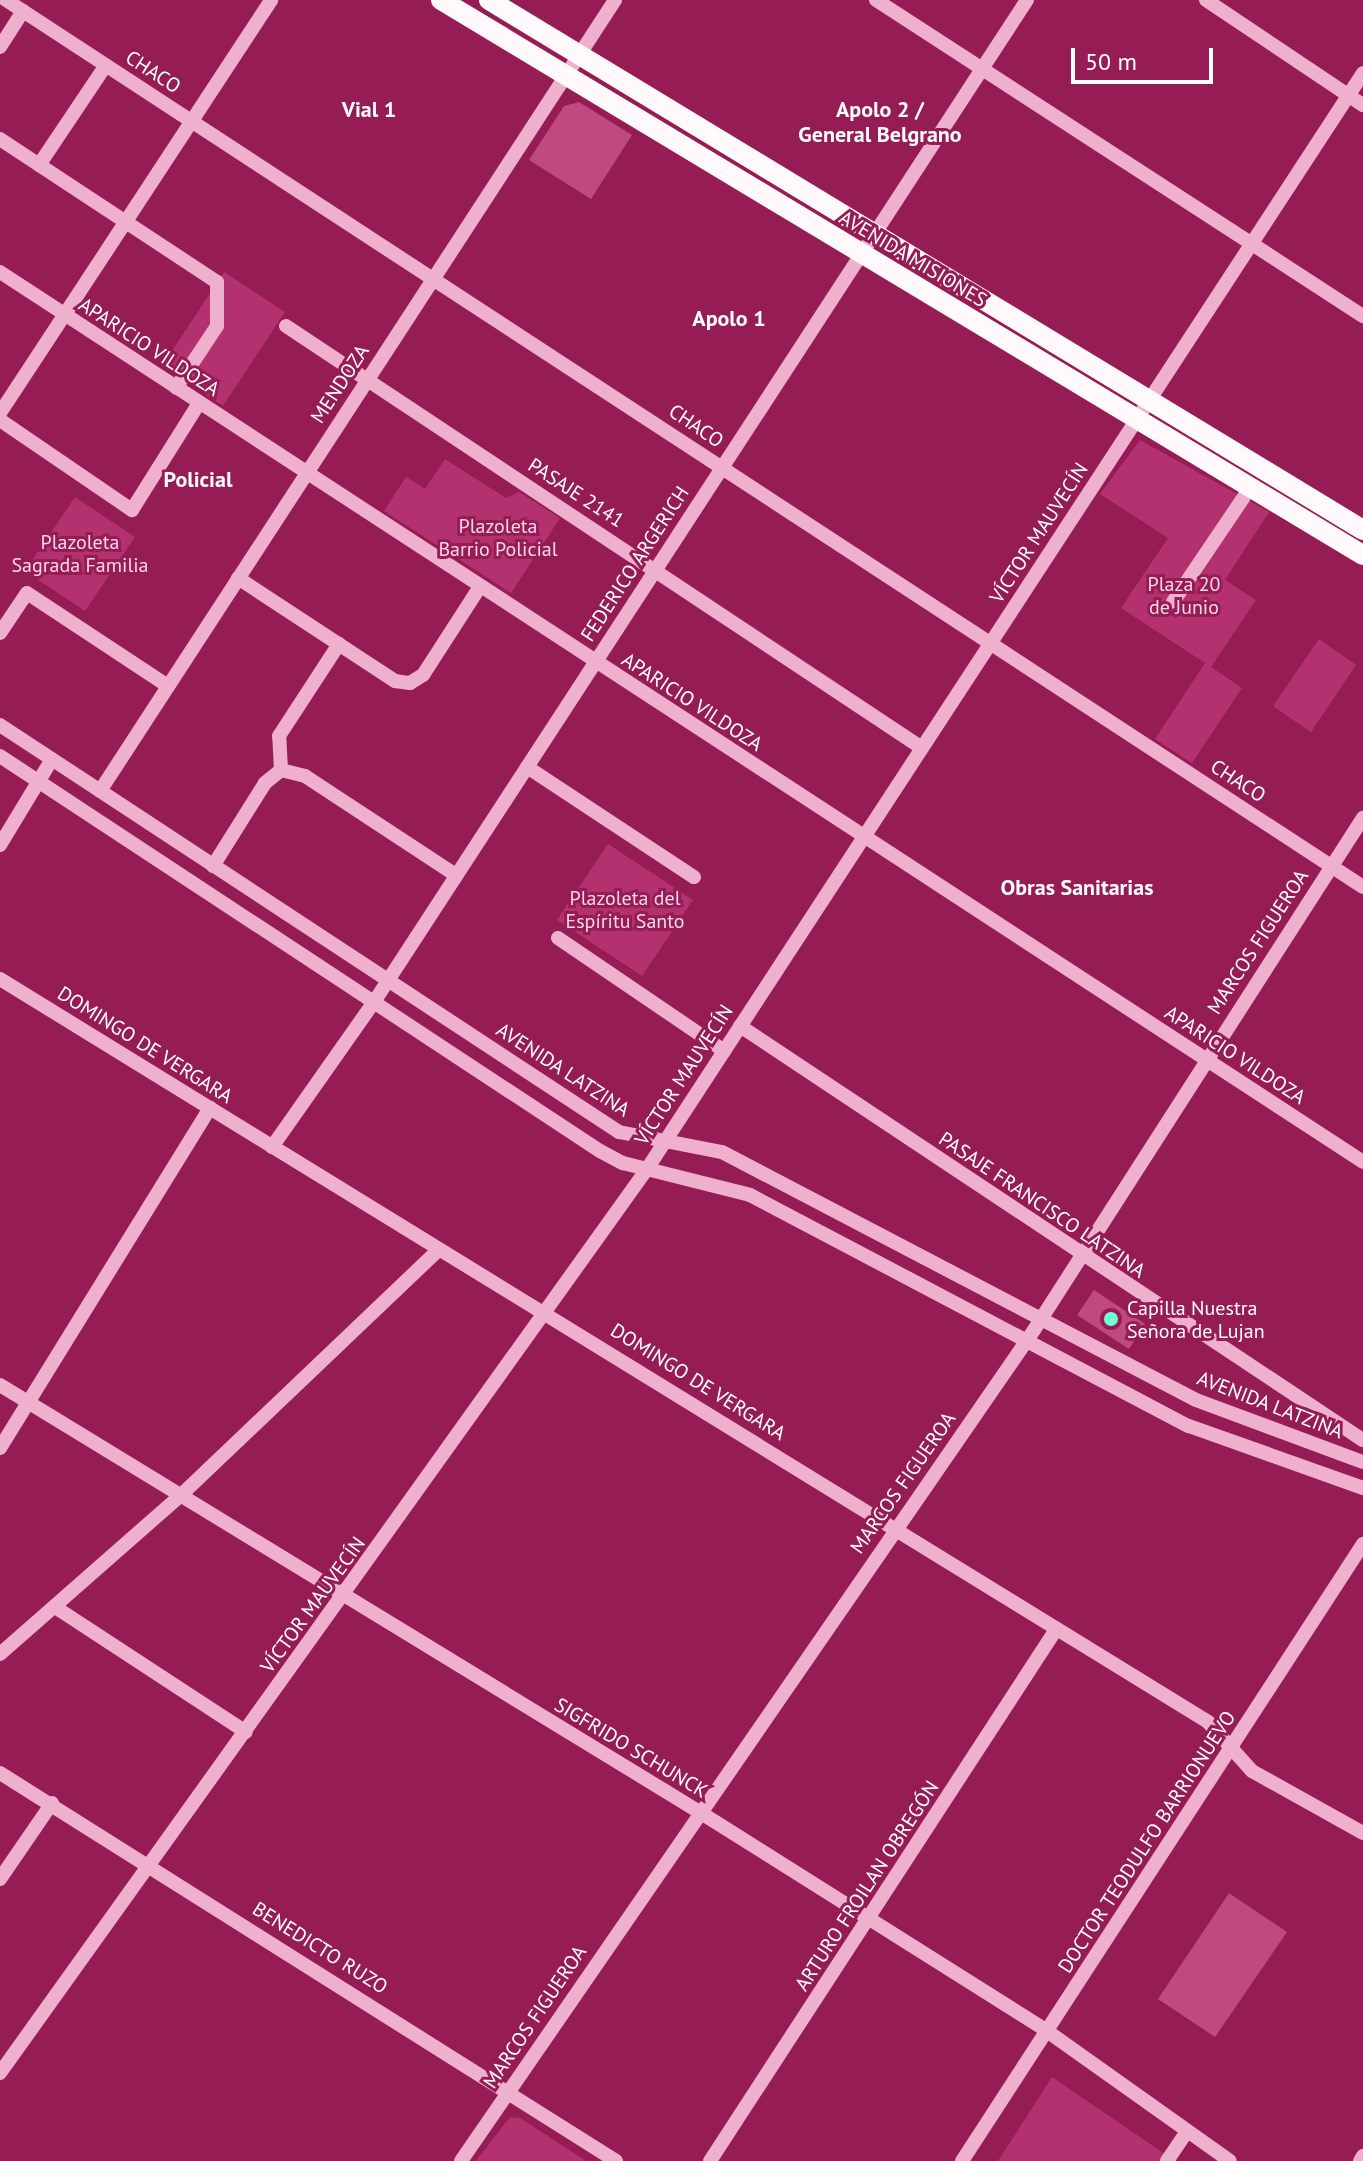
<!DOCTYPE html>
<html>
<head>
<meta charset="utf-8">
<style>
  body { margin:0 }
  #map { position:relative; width:1363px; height:2161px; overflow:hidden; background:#961c55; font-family:"PT Sans",sans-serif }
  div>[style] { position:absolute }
  .green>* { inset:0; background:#b4316f }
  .building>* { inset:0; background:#be4a81 }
  .minor>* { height:14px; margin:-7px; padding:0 7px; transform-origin:7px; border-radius:7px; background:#efb0ce }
  .major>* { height:20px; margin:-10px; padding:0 10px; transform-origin:10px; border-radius:10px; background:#fff9fb }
  .dots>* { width:22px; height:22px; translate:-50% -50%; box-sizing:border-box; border:4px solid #961c55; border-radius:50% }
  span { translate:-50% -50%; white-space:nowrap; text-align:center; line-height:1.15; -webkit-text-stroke:6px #961c55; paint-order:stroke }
  .street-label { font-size:20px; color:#fff }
  .park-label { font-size:20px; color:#fbd7e8 }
  .poi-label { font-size:20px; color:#fff }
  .left { translate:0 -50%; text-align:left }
  .neighbourhood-label { font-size:22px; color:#fff; font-weight:700 }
  .scale { position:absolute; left:1071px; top:48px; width:142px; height:36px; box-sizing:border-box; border:4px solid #fff; border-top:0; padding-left:10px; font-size:24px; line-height:28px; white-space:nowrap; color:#fff; -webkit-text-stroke:6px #961c55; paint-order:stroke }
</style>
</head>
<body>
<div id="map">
  <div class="green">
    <i style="clip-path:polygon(224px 272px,285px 312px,223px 406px,162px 366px)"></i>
    <i style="clip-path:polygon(1140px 440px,1269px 512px,1225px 580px,1256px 600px,1211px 667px,1242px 688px,1192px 763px,1155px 739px,1205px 663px,1121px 608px,1168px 538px,1100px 494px)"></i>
    <i style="clip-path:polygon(445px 459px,506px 498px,519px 492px,560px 518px,511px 593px,384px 511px,406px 477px,425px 489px)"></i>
    <i style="clip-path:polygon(75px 497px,135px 537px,85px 611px,25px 571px)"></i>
    <i style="clip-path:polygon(1319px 639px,1356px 665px,1311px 732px,1273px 706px)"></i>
    <i style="clip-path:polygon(608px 844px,693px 900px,642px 976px,557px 920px)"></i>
    <i style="clip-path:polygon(1052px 2077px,1175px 2161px,998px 2161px)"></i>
    <i style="clip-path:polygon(510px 2117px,520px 2118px,586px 2161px,476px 2161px)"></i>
  </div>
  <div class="building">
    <i style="clip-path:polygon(579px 102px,632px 135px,591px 199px,529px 160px,564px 106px)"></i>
    <i style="clip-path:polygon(1094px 1290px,1145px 1324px,1129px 1349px,1077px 1315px)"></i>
    <i style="clip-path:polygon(1229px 1893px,1287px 1932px,1215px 2037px,1158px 1999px)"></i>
  </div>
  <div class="minor">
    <i style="left:6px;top:0;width:1621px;rotate:33.17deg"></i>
    <i style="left:876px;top:0;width:581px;rotate:32.98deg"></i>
    <i style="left:1206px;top:0;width:189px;rotate:33.8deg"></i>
    <i style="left:0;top:47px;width:43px;rotate:-57.4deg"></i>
    <i style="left:0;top:139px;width:260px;rotate:33.4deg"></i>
    <i style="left:217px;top:282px;width:44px;rotate:90deg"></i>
    <i style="left:217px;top:326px;width:74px;rotate:123.5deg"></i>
    <i style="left:39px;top:165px;width:120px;rotate:-56.2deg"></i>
    <i style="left:0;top:272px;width:1628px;rotate:33.14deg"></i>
    <i style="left:286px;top:326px;width:763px;rotate:33.57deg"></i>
    <i style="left:0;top:413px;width:494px;rotate:-56.7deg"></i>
    <i style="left:0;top:420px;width:160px;rotate:34.3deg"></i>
    <i style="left:132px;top:510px;width:126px;rotate:-57.9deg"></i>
    <i style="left:238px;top:578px;width:188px;rotate:33.3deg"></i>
    <i style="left:395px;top:681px;width:15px;rotate:8deg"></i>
    <i style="left:410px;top:683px;width:15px;rotate:-32deg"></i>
    <i style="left:423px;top:675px;width:103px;rotate:-57.2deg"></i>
    <i style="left:1173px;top:602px;width:138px;rotate:-56deg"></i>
    <i style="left:0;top:633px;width:48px;rotate:-56deg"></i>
    <i style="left:27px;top:593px;width:169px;rotate:33.4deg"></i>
    <i style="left:0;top:725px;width:741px;rotate:33.33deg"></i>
    <i style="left:619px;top:1132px;width:105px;rotate:11deg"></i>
    <i style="left:722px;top:1152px;width:535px;rotate:27.62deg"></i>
    <i style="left:1196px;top:1400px;width:178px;rotate:20.4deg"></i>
    <i style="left:0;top:756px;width:718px;rotate:33.36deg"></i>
    <i style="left:600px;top:1151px;width:26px;rotate:28deg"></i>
    <i style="left:623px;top:1163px;width:131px;rotate:14.1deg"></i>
    <i style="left:750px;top:1195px;width:496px;rotate:27.8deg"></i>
    <i style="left:1189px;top:1426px;width:185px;rotate:19.6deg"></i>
    <i style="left:527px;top:767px;width:200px;rotate:33.4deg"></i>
    <i style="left:281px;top:770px;width:25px;rotate:14deg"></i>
    <i style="left:305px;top:776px;width:181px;rotate:33.3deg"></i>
    <i style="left:281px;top:770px;width:34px;rotate:-93deg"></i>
    <i style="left:279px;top:736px;width:110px;rotate:-56.9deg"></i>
    <i style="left:100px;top:791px;width:944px;rotate:-56.93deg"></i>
    <i style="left:0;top:845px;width:100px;rotate:-58.8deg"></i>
    <i style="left:213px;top:866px;width:98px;rotate:-57.9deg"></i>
    <i style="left:265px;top:783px;width:21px;rotate:-39deg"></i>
    <i style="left:558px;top:938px;width:201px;rotate:34.2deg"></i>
    <i style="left:0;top:979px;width:1418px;rotate:31.59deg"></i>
    <i style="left:1208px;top:1722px;width:66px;rotate:48.1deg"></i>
    <i style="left:1252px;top:1771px;width:127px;rotate:29.2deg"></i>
    <i style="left:740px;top:1026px;width:748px;rotate:33.61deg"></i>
    <i style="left:272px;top:1147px;width:177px;rotate:-54.9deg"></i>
    <i style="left:374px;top:1002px;width:1196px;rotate:-56.91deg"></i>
    <i style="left:0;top:1385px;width:818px;rotate:31.4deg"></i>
    <i style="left:698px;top:1811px;width:413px;rotate:32.2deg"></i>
    <i style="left:1047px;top:2031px;width:224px;rotate:35.4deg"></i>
    <i style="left:0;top:1448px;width:400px;rotate:-58.3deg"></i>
    <i style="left:55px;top:1607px;width:228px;rotate:33.2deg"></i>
    <i style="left:0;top:1654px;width:238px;rotate:-41.3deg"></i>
    <i style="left:179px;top:1497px;width:358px;rotate:-43.6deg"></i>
    <i style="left:0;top:1773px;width:728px;rotate:32.21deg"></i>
    <i style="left:0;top:1879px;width:92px;rotate:-55.6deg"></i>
    <i style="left:0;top:2073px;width:1112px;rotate:-54.41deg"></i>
    <i style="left:647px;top:1169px;width:1309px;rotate:-56.84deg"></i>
    <i style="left:461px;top:2161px;width:1009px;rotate:-55.41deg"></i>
    <i style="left:1034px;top:1330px;width:609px;rotate:-57.28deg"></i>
    <i style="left:710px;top:2161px;width:632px;rotate:-56.94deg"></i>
    <i style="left:962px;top:2161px;width:736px;rotate:-56.98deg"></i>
    <i style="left:1167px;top:2161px;width:34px;rotate:-56deg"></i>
    <i style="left:1360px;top:2161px;width:6px;rotate:-59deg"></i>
  </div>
  <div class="major">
    <i style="left:441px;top:0;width:1076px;rotate:31.05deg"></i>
    <i style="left:489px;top:0;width:1022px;rotate:31.23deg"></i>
  </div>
  <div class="dots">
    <i style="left:1111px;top:1319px;background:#6fffd1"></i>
  </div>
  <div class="street-label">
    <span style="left:153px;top:72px;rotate:33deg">CHACO</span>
    <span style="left:913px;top:259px;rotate:31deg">AVENIDA MISIONES</span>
    <span style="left:149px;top:347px;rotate:33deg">APARICIO VILDOZA</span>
    <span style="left:340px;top:384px;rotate:-57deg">MENDOZA</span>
    <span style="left:696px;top:426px;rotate:34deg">CHACO</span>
    <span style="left:576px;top:493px;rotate:33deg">PASAJE 2141</span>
    <span style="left:1039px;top:533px;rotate:-57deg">VÍCTOR MAUVECÍN</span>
    <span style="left:635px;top:564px;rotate:-57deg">FEDERICO ARGERICH</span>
    <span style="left:692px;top:702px;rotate:33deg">APARICIO VILDOZA</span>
    <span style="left:1238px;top:781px;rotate:33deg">CHACO</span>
    <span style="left:1258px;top:942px;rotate:-57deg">MARCOS FIGUEROA</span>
    <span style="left:145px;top:1045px;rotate:32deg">DOMINGO DE VERGARA</span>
    <span style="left:1235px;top:1055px;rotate:33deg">APARICIO VILDOZA</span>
    <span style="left:563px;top:1070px;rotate:33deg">AVENIDA LATZINA</span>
    <span style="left:684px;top:1075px;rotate:-57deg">VÍCTOR MAUVECÍN</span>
    <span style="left:1042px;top:1205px;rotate:34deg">PASAJE FRANCISCO LATZINA</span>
    <span style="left:698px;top:1382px;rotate:32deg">DOMINGO DE VERGARA</span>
    <span style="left:1270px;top:1405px;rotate:21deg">AVENIDA LATZINA</span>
    <span style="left:903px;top:1483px;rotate:-55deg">MARCOS FIGUEROA</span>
    <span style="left:313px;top:1605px;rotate:-54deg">VÍCTOR MAUVECÍN</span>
    <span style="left:631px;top:1748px;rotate:31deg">SIGFRIDO SCHUNCK</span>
    <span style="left:1147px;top:1842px;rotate:-57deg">DOCTOR TEODULFO BARRIONUEVO</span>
    <span style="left:867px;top:1886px;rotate:-57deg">ARTURO FROILAN OBREGÓN</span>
    <span style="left:320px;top:1948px;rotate:32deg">BENEDICTO RUZO</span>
    <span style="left:535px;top:2017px;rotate:-56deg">MARCOS FIGUEROA</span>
  </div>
  <div class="park-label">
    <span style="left:498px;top:538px">Plazoleta<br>Barrio Policial</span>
    <span style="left:80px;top:554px">Plazoleta<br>Sagrada Familia</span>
    <span style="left:1184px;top:596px">Plaza 20<br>de Junio</span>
    <span style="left:625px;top:910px">Plazoleta del<br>Espíritu Santo</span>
  </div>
  <div class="poi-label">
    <span class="left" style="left:1127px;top:1320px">Capilla Nuestra<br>Señora de Lujan</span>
  </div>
  <div class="neighbourhood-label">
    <span style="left:880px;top:122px">Apolo 2 /<br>General Belgrano</span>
    <span style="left:369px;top:110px">Vial 1</span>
    <span style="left:729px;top:319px">Apolo 1</span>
    <span style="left:198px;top:480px">Policial</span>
    <span style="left:1077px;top:888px">Obras Sanitarias</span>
  </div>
  <div class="scale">50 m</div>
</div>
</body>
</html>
